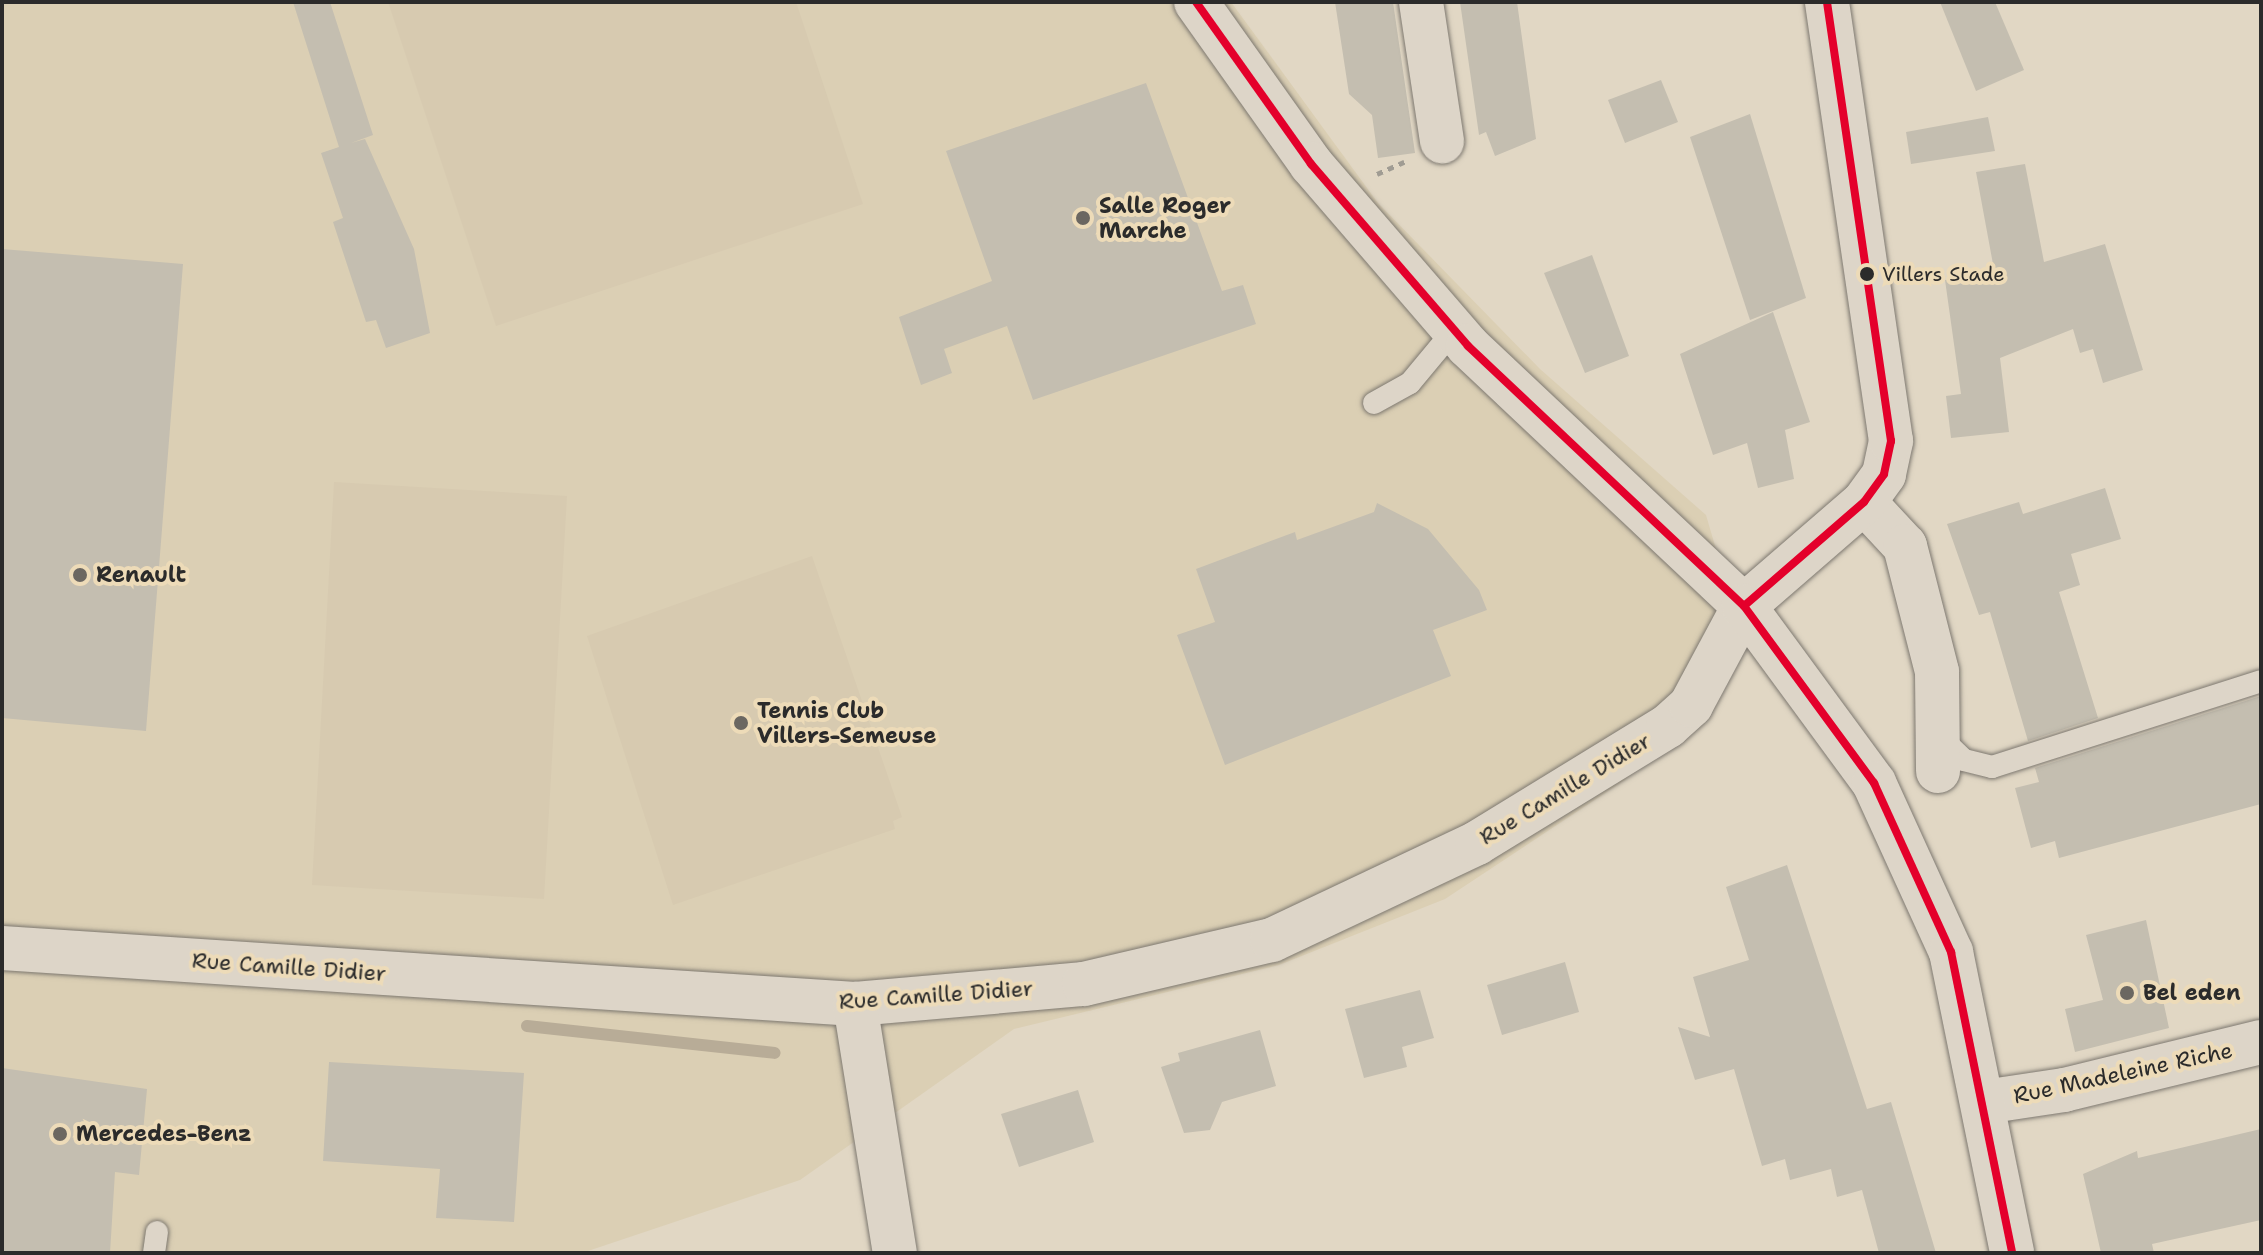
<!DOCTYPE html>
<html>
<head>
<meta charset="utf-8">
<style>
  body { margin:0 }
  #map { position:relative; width:2263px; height:1255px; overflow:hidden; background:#e1d7c4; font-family:"Shantell Sans",sans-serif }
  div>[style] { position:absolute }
  .built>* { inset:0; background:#dbcfb4 }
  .green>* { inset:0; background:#d7cab0 }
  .stream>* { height:12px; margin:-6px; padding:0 6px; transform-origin:6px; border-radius:6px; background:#b8ac97 }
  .building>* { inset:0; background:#c4beb0 }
  .path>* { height:5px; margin-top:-2.5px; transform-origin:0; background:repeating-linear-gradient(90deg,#a09c93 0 6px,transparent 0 12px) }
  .roads { filter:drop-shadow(0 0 2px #7d7870) drop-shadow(0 0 2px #7d7870) }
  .service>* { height:22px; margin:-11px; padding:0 11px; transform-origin:11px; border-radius:11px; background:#ddd5c8 }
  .minor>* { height:44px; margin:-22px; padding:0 22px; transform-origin:22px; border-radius:22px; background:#ddd5c8 }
  .secondary>* { height:44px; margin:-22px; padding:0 22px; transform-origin:22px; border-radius:22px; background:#ddd5c8 }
  .bus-1>* { height:8px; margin:-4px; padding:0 4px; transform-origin:4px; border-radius:4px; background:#e4002b }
  .dots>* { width:22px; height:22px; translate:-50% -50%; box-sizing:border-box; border:4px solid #eddbb8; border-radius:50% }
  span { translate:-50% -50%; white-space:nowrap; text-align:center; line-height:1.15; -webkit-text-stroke:8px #eddbb8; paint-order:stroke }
  .bus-label { font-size:20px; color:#2b2b2b }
  .left { translate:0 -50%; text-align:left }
  .poi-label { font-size:22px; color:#2b2b2b; font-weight:700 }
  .street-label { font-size:22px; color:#2b2b2b }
  .frame { position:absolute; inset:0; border:4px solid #2b2b2b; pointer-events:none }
</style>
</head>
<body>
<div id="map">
  <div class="built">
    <i style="clip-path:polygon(2px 2px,1231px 2px,1378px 203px,1540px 369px,1706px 515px,1732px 604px,1680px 730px,1625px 780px,1445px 899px,1279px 965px,1014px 1029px,800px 1180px,582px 1253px,2px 1253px)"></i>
  </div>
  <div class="green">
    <i style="clip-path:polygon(388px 2px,796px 2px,863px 204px,496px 326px)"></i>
    <i style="clip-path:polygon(334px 482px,567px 496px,544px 899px,312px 885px)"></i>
    <i style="clip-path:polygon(812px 556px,902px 817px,893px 821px,895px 829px,673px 905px,587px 636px)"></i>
  </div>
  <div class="stream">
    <i style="left:527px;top:1026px;width:249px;rotate:6.2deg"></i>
  </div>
  <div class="building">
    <i style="clip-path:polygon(293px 2px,330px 2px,373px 135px,351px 143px,365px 139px,414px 249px,430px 333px,386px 348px,376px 320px,366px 322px,333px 222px,343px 218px,321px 153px,339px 147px)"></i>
    <i style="clip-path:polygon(1335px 2px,1393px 2px,1415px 153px,1378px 158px,1372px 115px,1349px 94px)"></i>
    <i style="clip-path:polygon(1460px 2px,1517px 2px,1536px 139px,1495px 156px,1486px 132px,1479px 135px)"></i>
    <i style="clip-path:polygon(1940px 2px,1995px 2px,2024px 70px,1976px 91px)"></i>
    <i style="clip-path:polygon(1661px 80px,1678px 122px,1625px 143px,1608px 100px)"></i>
    <i style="clip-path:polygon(1146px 83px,1222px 291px,1243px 285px,1256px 324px,1033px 400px,1007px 326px,944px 349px,952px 373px,921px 385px,899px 317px,992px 281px,946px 151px)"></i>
    <i style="clip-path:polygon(1750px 114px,1806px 298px,1750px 320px,1690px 137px)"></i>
    <i style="clip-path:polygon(1988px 117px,1995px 151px,1911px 164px,1906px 132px)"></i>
    <i style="clip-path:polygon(2025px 164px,2044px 262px,2105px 244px,2143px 370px,2103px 383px,2093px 349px,2080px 353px,2073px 329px,2000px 358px,2009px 432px,1951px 438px,1946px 396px,1961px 394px,1945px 280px,1995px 275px,1976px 172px)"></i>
    <i style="clip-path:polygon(2px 249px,183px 264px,146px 731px,2px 718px)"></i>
    <i style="clip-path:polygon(1592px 255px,1629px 356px,1585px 373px,1544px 273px)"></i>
    <i style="clip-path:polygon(1773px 312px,1810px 422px,1785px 430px,1794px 479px,1758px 488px,1747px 443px,1713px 455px,1680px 354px)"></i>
    <i style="clip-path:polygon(2105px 488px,2121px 539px,2071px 554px,2080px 585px,2059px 592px,2098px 718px,2028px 741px,1990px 612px,1979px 615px,1947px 524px,2019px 502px,2023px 514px)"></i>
    <i style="clip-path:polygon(1377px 503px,1428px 529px,1479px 590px,1487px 610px,1433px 630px,1451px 676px,1225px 765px,1177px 635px,1215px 622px,1196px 569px,1295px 532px,1297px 540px,1374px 512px)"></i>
    <i style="clip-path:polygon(2261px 696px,2261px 804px,2059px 858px,2055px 841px,2031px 848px,2015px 788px,2039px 782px,2035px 768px)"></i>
    <i style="clip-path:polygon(1787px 865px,1867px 1109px,1891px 1102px,1936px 1253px,1879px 1253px,1862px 1190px,1837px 1197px,1831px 1169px,1790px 1180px,1785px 1159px,1762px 1166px,1734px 1069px,1695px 1080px,1678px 1027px,1710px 1037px,1693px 977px,1749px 960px,1726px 887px)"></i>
    <i style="clip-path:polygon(2146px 920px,2169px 1028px,2075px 1052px,2065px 1009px,2103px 1000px,2086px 935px)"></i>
    <i style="clip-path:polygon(1565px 962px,1579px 1012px,1502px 1035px,1487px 985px)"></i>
    <i style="clip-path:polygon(1420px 990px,1434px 1038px,1402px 1047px,1407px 1067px,1364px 1078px,1345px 1009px)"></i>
    <i style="clip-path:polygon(1260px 1030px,1276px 1086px,1222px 1102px,1210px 1130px,1184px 1133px,1161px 1067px,1180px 1061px,1178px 1053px)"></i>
    <i style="clip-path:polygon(329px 1062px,524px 1073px,514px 1222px,436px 1218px,440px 1169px,323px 1161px)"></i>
    <i style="clip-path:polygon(2px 1068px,147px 1089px,139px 1175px,115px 1172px,110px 1253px,2px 1253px)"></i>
    <i style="clip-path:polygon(1078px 1090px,1094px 1142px,1019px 1167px,1001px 1114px)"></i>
    <i style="clip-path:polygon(2261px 1129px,2261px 1220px,2152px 1244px,2154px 1253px,2101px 1253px,2083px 1174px,2137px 1151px,2138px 1158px)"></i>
  </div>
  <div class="path">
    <i style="left:1377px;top:174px;width:30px;rotate:-24deg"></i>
  </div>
  <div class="roads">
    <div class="service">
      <i style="left:1374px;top:403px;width:41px;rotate:-29.1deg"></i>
      <i style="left:1410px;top:383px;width:69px;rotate:-50.3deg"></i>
      <i style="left:1938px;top:735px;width:36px;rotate:44deg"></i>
      <i style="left:1964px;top:760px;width:29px;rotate:14deg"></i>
      <i style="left:1992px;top:767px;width:282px;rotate:-17.7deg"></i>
      <i style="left:154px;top:1253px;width:21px;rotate:-82deg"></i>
    </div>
    <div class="minor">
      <i style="left:1421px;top:2px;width:141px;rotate:81.4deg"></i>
      <i style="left:1864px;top:502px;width:60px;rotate:47deg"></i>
      <i style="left:1905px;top:546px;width:130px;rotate:75.7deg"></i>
      <i style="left:1937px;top:672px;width:99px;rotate:89.4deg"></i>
      <i style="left:2px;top:948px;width:855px;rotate:3.76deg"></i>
      <i style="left:855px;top:1004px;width:230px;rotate:-5deg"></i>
      <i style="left:1084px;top:984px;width:193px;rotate:-13.2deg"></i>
      <i style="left:1272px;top:940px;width:227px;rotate:-25.3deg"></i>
      <i style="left:1477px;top:843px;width:224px;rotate:-31.5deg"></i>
      <i style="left:1668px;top:726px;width:31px;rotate:-42deg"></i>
      <i style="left:1691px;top:705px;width:112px;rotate:-61.8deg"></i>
      <i style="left:1744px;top:606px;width:159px;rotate:-40.9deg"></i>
      <i style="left:1864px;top:502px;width:34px;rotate:-54deg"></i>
      <i style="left:1884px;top:474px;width:34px;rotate:-78deg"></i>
      <i style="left:1891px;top:441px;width:444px;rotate:-98.3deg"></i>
      <i style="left:855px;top:1004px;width:252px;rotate:80.9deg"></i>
      <i style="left:1984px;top:1102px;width:81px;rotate:-8.5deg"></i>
      <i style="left:2064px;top:1090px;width:203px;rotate:-13.7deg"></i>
    </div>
    <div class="secondary">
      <i style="left:1196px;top:2px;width:199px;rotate:54.6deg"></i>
      <i style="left:1311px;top:164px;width:240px;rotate:49.2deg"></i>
      <i style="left:1468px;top:346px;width:379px;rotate:43.3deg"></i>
      <i style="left:1744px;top:606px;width:220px;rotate:53.7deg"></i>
      <i style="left:1874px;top:783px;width:186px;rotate:65.5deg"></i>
      <i style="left:1951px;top:952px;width:307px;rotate:78.5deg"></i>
    </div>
  </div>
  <div class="bus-1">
    <i style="left:1196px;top:2px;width:199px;rotate:54.6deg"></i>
    <i style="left:1311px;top:164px;width:240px;rotate:49.2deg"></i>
    <i style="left:1468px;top:346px;width:379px;rotate:43.3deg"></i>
    <i style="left:1744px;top:606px;width:220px;rotate:53.7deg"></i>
    <i style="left:1874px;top:783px;width:186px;rotate:65.5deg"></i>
    <i style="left:1951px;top:952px;width:307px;rotate:78.5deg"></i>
    <i style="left:1744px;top:606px;width:159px;rotate:-40.9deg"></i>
    <i style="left:1864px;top:502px;width:34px;rotate:-54deg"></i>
    <i style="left:1884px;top:474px;width:34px;rotate:-78deg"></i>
    <i style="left:1891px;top:441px;width:444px;rotate:-98.3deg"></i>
  </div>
  <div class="dots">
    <i style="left:1083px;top:218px;background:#6b6761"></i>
    <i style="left:1867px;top:274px;background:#2b2b2b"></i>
    <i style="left:80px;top:575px;background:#6b6761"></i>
    <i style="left:741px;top:723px;background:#6b6761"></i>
    <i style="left:2127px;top:993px;background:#6b6761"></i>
    <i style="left:60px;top:1134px;background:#6b6761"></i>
  </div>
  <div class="bus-label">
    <span class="left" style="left:1882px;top:274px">Villers Stade</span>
  </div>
  <div class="poi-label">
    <span class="left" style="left:1099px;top:218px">Salle Roger<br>Marche</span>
    <span class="left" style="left:96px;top:575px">Renault</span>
    <span class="left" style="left:757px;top:723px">Tennis Club<br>Villers-Semeuse</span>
    <span class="left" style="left:2143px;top:993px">Bel eden</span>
    <span class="left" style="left:76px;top:1134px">Mercedes-Benz</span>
  </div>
  <div class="street-label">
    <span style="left:1565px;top:789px;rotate:-31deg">Rue Camille Didier</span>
    <span style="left:289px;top:967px;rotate:4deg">Rue Camille Didier</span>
    <span style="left:936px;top:995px;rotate:-4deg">Rue Camille Didier</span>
    <span style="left:2123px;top:1073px;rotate:-12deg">Rue Madeleine Riche</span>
  </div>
  <div class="frame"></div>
</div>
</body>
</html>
